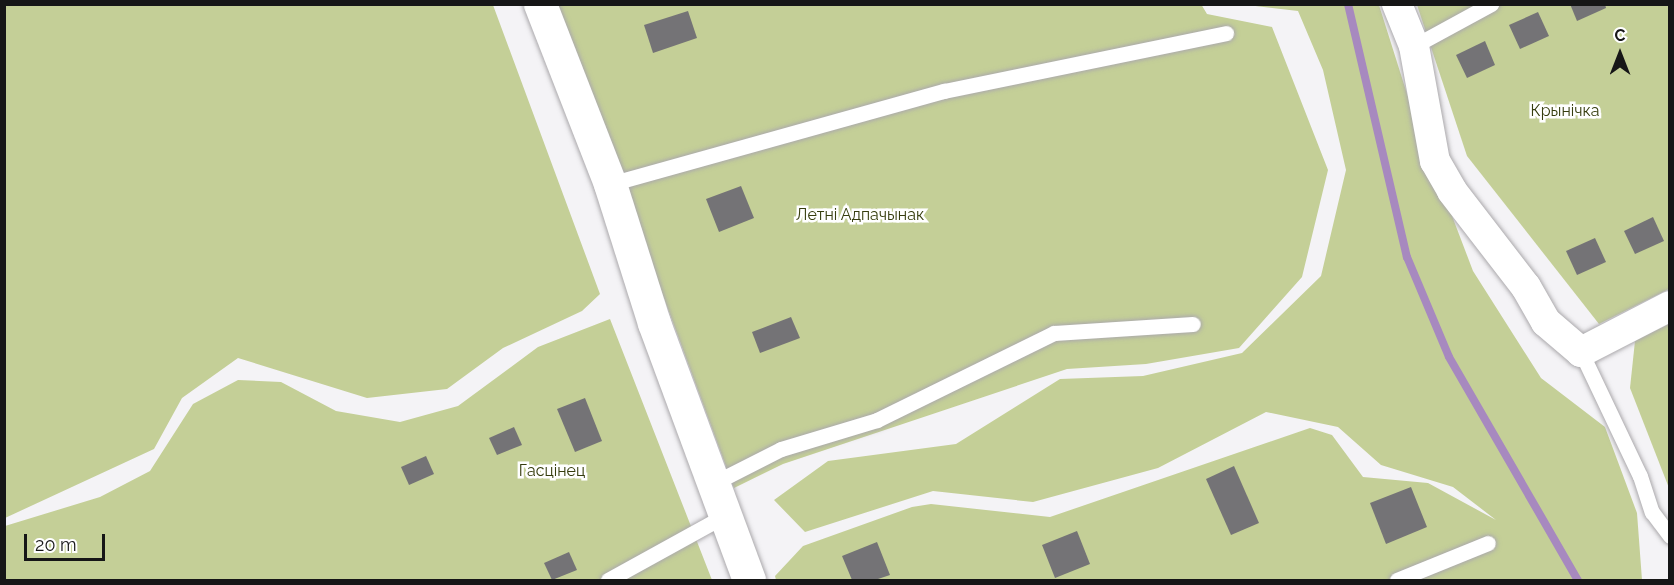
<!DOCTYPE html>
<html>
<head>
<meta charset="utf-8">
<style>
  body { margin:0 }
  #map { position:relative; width:1674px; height:585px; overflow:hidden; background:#f4f3f6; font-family:Raleway,sans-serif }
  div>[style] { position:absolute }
  .green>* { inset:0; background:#c4cf97 }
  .stream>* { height:8px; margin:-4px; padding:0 4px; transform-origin:4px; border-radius:4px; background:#a789bf }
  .building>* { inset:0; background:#747376 }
  .roads { filter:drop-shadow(0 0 2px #aba9ac) drop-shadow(0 0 2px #aba9ac) }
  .lane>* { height:15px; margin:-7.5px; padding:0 7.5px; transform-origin:7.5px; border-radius:7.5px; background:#fff }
  .street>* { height:30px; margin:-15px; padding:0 15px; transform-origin:15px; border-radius:15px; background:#fff }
  .secondary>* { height:33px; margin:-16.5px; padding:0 16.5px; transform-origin:16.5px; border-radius:16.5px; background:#fff }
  span { translate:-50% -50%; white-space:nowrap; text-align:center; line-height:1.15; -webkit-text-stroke:5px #fff; paint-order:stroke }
  .park-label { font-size:16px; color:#363d0e }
  .frame { position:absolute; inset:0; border:6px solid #161617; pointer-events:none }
  .north { position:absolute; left:1590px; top:24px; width:60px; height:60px; -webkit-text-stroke:4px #fff; paint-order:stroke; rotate:0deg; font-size:16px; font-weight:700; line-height:24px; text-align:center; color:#161617 }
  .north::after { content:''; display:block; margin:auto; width:21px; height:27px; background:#161617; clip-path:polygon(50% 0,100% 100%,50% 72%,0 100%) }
  .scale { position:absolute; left:24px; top:534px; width:81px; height:27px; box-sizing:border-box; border:3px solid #161617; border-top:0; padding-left:8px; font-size:18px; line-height:21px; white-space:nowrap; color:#161617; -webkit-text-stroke:4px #fff; paint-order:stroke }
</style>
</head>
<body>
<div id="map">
  <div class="green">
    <i style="clip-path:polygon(5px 4px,493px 5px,600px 294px,582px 311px,503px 348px,447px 389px,367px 398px,238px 358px,182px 398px,154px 449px,5px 518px)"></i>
    <i style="clip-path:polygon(1201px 4px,1207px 14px,1272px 27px,1328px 170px,1302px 277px,1239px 348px,1146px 364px,1067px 369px,783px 464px,734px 488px,556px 5px)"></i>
    <i style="clip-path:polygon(1247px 5px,1379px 5px,1414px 116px,1473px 271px,1541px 378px,1605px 427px,1637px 513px,1642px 580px,776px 580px,775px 576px,803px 546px,912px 507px,931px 504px,1050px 517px,1310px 428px,1332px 435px,1363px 477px,1428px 483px,1496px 520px,1453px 487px,1381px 465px,1338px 427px,1266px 412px,1158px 468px,1033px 502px,933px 491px,805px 532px,774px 500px,828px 461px,956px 444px,1060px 379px,1143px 376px,1242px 353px,1321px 276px,1346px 170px,1323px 70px,1298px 11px)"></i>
    <i style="clip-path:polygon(1417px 5px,1669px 5px,1669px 289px,1599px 324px,1467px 156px)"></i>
    <i style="clip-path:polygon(610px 319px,712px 580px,5px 580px,5px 526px,100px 497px,150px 471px,193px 404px,238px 380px,281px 382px,336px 411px,400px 422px,458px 406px,538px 347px)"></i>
    <i style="clip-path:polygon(1669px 324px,1669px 488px,1630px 388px,1635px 341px)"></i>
  </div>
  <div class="stream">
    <i style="left:1348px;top:4px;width:260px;rotate:76.9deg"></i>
    <i style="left:1407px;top:257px;width:108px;rotate:67.2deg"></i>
    <i style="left:1449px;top:357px;width:258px;rotate:60deg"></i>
  </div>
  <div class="building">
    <i style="clip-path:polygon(1570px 4px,1605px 4px,1606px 8px,1577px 21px)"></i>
    <i style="clip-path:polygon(688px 11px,697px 38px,653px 53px,644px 25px)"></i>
    <i style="clip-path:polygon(1538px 12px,1549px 36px,1520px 49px,1509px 25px)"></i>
    <i style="clip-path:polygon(1485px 41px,1495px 65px,1467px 78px,1456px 55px)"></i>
    <i style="clip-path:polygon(741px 186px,754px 218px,719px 232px,706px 199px)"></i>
    <i style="clip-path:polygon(1653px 217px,1664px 241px,1635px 254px,1624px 231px)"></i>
    <i style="clip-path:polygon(1595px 238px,1606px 262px,1577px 275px,1566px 251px)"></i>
    <i style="clip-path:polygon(791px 317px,800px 338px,760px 353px,752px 332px)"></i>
    <i style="clip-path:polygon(585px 398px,602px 441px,575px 452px,557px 409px)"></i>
    <i style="clip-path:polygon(514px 427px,522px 445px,497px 455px,489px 438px)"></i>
    <i style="clip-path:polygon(426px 456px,434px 474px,409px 485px,401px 467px)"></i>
    <i style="clip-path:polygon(1234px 466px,1259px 523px,1231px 535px,1206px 479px)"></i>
    <i style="clip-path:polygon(1411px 487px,1427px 527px,1386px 544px,1370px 503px)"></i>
    <i style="clip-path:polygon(1077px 531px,1090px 564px,1055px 578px,1042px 545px)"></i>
    <i style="clip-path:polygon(877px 542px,890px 575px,875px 580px,852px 580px,842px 556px)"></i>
    <i style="clip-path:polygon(569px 552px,577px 570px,552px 580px,544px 563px)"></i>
  </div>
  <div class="roads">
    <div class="lane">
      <i style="left:1414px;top:46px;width:88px;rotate:-28.6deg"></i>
      <i style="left:610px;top:184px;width:347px;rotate:-15.6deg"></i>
      <i style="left:944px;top:91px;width:288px;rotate:-11.6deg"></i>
      <i style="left:1581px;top:352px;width:137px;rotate:64.6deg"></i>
      <i style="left:1640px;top:476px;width:38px;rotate:72deg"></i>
      <i style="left:1652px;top:512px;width:30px;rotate:53deg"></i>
      <i style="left:712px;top:484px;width:77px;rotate:-26.9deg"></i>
      <i style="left:781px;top:449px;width:100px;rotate:-16.8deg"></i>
      <i style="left:877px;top:420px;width:197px;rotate:-26.2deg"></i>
      <i style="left:1054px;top:333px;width:139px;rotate:-3.7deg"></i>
      <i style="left:608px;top:580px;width:132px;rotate:-28.9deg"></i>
      <i style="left:1397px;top:580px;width:98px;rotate:-22.1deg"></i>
    </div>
    <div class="street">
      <i style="left:1397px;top:4px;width:45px;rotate:68deg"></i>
      <i style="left:1414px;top:46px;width:117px;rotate:79.7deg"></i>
      <i style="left:1435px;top:161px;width:34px;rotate:60deg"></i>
      <i style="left:1452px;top:191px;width:121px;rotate:52.4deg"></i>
      <i style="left:1526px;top:287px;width:40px;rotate:60.3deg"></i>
      <i style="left:1546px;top:322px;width:46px;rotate:40.6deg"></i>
      <i style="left:1581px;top:352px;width:100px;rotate:-27.3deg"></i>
    </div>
    <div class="secondary">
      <i style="left:540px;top:4px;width:193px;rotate:68.7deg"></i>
      <i style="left:610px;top:184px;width:146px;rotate:72.4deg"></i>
      <i style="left:654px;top:323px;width:274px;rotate:69.7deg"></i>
    </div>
  </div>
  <div class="park-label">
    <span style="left:1565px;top:111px">Крынічка</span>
    <span style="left:860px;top:215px">Летні Адпачынак</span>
    <span style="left:552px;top:471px">Гасцінец</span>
  </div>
  <div class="frame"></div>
  <div class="north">С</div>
  <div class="scale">20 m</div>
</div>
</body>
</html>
